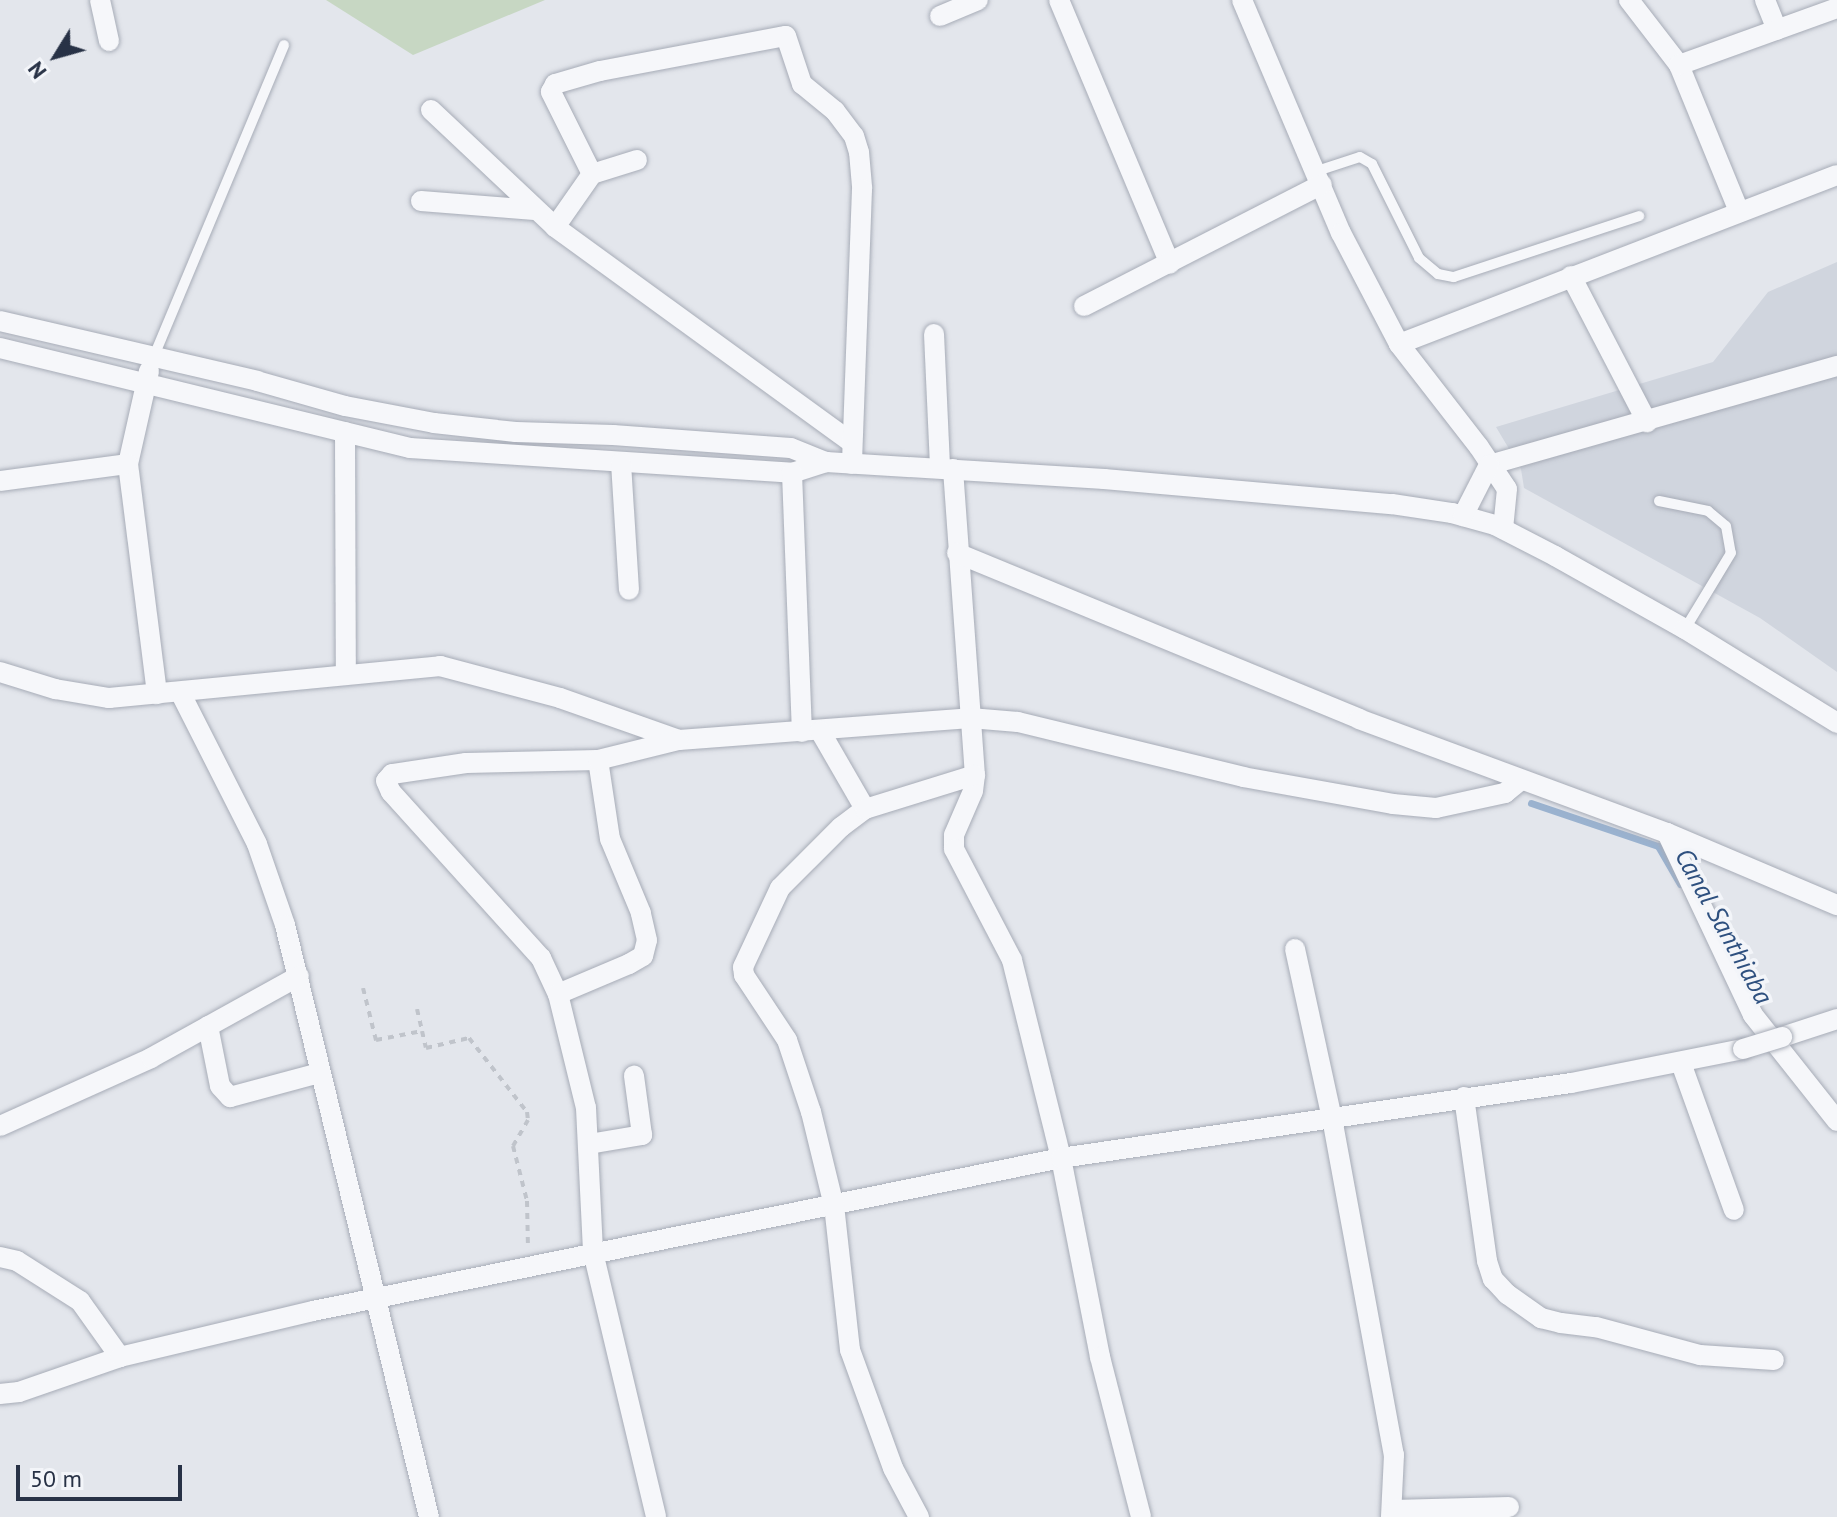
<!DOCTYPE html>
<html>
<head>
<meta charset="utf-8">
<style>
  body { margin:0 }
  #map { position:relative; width:1837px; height:1517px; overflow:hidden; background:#e3e6ec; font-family:"PT Sans",sans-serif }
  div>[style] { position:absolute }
  .built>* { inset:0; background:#d0d5de }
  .green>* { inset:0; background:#c7d7c3 }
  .stream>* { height:7px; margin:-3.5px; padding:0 3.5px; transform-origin:3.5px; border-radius:3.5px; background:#9ab2cf }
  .path>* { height:4px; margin-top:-2px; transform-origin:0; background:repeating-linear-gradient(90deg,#c0c4cb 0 6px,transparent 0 12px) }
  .roads { filter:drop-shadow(0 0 2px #a7acb7) drop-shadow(0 0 2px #a7acb7) }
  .lane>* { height:10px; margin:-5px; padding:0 5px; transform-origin:5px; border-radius:5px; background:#f6f7fa }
  .street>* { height:20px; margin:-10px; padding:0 10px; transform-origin:10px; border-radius:10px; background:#f6f7fa }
  .bridges { filter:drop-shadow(0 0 2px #a7acb7) drop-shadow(0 0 2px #a7acb7) }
  .street-bridge>* { height:20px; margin:-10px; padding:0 10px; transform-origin:10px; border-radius:10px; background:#f6f7fa }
  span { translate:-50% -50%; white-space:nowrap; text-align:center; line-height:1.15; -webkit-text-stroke:7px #f3f5f9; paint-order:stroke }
  .water-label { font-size:26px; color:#2e507f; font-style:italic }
  .north { position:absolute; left:16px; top:16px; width:80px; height:80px; -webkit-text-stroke:6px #f3f5f9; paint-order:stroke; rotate:233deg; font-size:22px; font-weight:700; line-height:32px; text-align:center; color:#283246 }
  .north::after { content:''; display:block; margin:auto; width:28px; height:36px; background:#283246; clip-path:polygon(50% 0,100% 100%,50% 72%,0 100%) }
  .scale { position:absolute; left:16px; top:1465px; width:166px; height:36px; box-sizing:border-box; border:4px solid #283246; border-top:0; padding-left:10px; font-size:24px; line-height:28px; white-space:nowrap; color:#283246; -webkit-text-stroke:6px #f3f5f9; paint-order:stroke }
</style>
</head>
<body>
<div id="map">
  <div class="built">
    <i style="clip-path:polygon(1837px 262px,1837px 672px,1760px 618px,1524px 488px,1521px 469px,1496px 427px,1713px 362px,1768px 292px)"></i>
  </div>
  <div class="green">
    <i style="clip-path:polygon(326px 0,545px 0,413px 55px)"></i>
  </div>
  <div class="stream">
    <i style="left:1531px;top:803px;width:134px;rotate:18.7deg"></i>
    <i style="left:1658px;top:846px;width:44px;rotate:59.9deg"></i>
  </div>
  <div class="path">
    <i style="left:363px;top:988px;width:54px;rotate:76deg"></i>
    <i style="left:376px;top:1040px;width:47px;rotate:-11.1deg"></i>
    <i style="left:422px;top:1031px;width:17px;rotate:77deg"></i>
    <i style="left:426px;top:1048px;width:44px;rotate:-13.1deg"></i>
    <i style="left:469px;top:1038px;width:94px;rotate:51.9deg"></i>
    <i style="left:527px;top:1112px;width:8px;rotate:83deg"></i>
    <i style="left:528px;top:1120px;width:30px;rotate:120deg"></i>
    <i style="left:513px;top:1146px;width:57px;rotate:75.7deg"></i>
    <i style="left:527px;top:1201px;width:46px;rotate:88.8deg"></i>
    <i style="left:417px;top:1009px;width:23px;rotate:77deg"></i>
  </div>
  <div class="roads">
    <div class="lane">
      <i style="left:1317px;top:171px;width:45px;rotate:-18deg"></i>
      <i style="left:1360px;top:157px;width:14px;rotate:30deg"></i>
      <i style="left:1372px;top:164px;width:105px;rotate:63.4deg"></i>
      <i style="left:1419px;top:258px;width:25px;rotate:40deg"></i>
      <i style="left:1438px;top:274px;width:16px;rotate:11deg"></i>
      <i style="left:1454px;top:277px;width:195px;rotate:-18.2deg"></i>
      <i style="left:154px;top:356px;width:337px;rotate:-67.3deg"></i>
      <i style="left:1659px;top:501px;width:50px;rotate:11.5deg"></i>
      <i style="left:1708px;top:511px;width:23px;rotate:40deg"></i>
      <i style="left:1726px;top:526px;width:27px;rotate:80deg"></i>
      <i style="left:1731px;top:553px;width:89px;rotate:121.2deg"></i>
    </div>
    <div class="street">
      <i style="left:100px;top:0;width:42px;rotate:77.6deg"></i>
      <i style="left:1059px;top:0;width:286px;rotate:67.2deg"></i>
      <i style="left:1242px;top:0;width:253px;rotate:67deg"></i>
      <i style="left:1341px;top:233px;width:125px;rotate:62.4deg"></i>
      <i style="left:1399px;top:344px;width:130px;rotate:52.2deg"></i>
      <i style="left:1479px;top:447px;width:50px;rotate:56.3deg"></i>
      <i style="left:1507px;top:489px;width:40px;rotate:95.7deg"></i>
      <i style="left:1629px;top:0;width:82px;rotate:52.4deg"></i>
      <i style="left:1679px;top:65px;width:158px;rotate:67.7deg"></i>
      <i style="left:1765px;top:0;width:32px;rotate:68deg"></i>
      <i style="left:940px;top:16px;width:41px;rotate:-22.8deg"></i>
      <i style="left:1679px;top:65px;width:168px;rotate:-19.8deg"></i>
      <i style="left:431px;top:110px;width:170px;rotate:43.3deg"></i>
      <i style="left:555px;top:227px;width:366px;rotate:36deg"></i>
      <i style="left:592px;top:174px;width:47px;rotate:-17.3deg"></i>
      <i style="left:421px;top:201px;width:114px;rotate:4.5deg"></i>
      <i style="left:555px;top:227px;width:65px;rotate:-55.1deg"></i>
      <i style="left:592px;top:174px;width:92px;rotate:-116.6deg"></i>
      <i style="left:551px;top:92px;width:9px;rotate:-63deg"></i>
      <i style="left:555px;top:84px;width:47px;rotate:-16.1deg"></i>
      <i style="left:600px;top:71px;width:189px;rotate:-10.7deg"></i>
      <i style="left:786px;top:36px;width:51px;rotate:71.6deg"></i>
      <i style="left:802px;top:84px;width:43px;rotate:39.3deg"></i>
      <i style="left:835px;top:111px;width:31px;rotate:53deg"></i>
      <i style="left:854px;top:136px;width:17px;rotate:73deg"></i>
      <i style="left:859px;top:152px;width:37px;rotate:85deg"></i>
      <i style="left:862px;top:189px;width:275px;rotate:92.1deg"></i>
      <i style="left:1571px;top:276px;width:165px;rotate:62.5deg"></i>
      <i style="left:1084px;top:306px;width:267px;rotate:-27.1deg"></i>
      <i style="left:0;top:321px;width:264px;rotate:13.1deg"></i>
      <i style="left:257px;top:381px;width:91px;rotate:15.9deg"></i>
      <i style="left:345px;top:406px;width:91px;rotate:10.8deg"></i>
      <i style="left:434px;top:423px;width:82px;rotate:6.3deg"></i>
      <i style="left:516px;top:432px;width:97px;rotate:1.8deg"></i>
      <i style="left:613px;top:435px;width:178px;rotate:4.2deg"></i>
      <i style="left:791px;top:448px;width:38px;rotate:22deg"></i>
      <i style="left:826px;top:462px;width:279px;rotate:3.5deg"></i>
      <i style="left:1104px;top:479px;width:289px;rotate:5deg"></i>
      <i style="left:1392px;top:504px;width:61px;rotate:8.5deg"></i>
      <i style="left:1452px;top:513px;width:45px;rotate:15.6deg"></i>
      <i style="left:1495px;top:525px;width:68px;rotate:27.3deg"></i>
      <i style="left:1555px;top:556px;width:149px;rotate:29.3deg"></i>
      <i style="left:1685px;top:629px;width:179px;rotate:31.7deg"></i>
      <i style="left:934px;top:334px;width:134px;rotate:87.4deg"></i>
      <i style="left:1399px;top:344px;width:469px;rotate:-21.1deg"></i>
      <i style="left:0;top:348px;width:422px;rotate:13.7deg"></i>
      <i style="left:410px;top:448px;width:383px;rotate:3.7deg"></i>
      <i style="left:792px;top:473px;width:36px;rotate:-18deg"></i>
      <i style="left:149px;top:371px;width:95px;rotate:102.7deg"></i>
      <i style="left:128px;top:464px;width:232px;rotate:82.8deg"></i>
      <i style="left:345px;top:432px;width:240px;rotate:89.8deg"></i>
      <i style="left:621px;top:463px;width:127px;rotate:86.4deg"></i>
      <i style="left:1489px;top:465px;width:362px;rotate:-15.9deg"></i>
      <i style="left:953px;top:469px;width:307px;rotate:85.9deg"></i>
      <i style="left:975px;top:775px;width:16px;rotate:97deg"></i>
      <i style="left:973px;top:791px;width:48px;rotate:113.4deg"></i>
      <i style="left:954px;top:835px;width:14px;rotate:90deg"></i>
      <i style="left:954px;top:849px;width:125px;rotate:62.4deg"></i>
      <i style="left:1012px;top:960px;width:204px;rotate:76.1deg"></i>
      <i style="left:1061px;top:1158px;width:203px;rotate:78.9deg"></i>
      <i style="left:1100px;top:1357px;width:165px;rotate:75.6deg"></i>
      <i style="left:792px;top:473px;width:259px;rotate:87.8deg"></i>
      <i style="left:0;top:481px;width:129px;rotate:-7.6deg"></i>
      <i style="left:1463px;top:516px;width:57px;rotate:-63deg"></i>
      <i style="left:957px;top:553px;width:435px;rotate:22.4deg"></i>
      <i style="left:1359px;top:719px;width:328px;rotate:20.3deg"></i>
      <i style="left:1667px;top:833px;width:185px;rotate:23deg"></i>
      <i style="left:0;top:672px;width:58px;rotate:17.2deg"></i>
      <i style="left:55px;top:689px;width:55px;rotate:9.5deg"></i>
      <i style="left:109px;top:698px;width:333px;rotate:-5.5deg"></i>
      <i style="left:440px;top:666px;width:124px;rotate:14.9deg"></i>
      <i style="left:560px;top:698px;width:126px;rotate:19.4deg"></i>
      <i style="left:679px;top:740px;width:292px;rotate:-4.3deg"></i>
      <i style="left:970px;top:718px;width:48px;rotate:4.8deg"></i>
      <i style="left:1018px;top:722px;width:232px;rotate:13.7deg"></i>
      <i style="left:1243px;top:777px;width:152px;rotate:10.2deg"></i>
      <i style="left:1393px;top:804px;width:43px;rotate:5.3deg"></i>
      <i style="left:1436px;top:808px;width:71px;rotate:-12.3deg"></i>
      <i style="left:1505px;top:793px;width:19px;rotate:-39deg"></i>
      <i style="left:180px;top:692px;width:170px;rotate:63.1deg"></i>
      <i style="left:257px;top:844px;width:86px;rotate:70.9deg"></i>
      <i style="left:285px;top:925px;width:609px;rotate:76.33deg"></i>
      <i style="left:820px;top:731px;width:90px;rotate:60deg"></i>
      <i style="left:598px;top:760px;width:132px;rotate:178.7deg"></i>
      <i style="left:466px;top:763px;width:75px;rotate:171.5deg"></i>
      <i style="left:392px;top:774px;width:9px;rotate:131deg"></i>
      <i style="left:386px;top:781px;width:12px;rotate:66deg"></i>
      <i style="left:391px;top:792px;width:224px;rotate:47.9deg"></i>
      <i style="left:541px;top:958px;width:40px;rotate:65deg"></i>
      <i style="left:558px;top:994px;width:117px;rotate:76.2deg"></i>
      <i style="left:586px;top:1108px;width:144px;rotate:87.2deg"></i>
      <i style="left:593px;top:1252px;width:272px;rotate:76.6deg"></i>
      <i style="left:1667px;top:833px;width:201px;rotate:64.7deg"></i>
      <i style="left:1753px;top:1015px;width:135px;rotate:51.6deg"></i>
      <i style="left:1295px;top:949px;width:173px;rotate:77.7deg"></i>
      <i style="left:1332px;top:1118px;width:343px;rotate:79.6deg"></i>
      <i style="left:1394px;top:1455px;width:62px;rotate:92.8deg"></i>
      <i style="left:558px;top:994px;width:77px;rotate:-22.9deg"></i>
      <i style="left:629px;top:964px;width:16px;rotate:-30deg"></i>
      <i style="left:643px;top:956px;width:16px;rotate:-76deg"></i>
      <i style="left:647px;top:940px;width:28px;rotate:-103deg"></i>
      <i style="left:641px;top:913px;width:80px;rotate:-112.7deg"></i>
      <i style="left:610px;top:839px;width:80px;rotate:-98.6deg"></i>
      <i style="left:598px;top:760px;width:83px;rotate:-13.9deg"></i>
      <i style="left:208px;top:1026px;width:61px;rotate:78.7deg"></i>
      <i style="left:220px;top:1086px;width:15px;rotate:48deg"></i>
      <i style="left:230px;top:1097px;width:92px;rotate:-15.1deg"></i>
      <i style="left:1782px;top:1037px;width:58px;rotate:-18.1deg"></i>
      <i style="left:1681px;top:1063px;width:156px;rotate:70.2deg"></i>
      <i style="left:1464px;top:1097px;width:166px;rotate:82deg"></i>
      <i style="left:1487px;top:1261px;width:19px;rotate:72deg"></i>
      <i style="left:1493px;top:1279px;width:21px;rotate:47deg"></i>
      <i style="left:1507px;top:1294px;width:42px;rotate:35.2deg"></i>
      <i style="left:1541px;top:1318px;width:21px;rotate:14deg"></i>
      <i style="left:1561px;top:1323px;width:35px;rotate:7deg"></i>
      <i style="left:1596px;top:1327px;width:108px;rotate:15.1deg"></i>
      <i style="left:1700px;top:1355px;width:74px;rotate:3.9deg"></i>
      <i style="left:0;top:1126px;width:166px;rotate:-24.2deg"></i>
      <i style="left:151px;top:1058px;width:169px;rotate:-29deg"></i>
      <i style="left:589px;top:1144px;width:54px;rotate:-9.6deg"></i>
      <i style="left:642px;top:1135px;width:60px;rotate:-97.7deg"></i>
      <i style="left:0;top:1257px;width:17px;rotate:13deg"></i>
      <i style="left:17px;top:1261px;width:75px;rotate:32.4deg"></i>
      <i style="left:80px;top:1301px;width:69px;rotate:54.5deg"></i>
      <i style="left:0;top:1394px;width:19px;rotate:-6deg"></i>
      <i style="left:19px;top:1392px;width:107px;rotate:-19.1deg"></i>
      <i style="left:120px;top:1357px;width:198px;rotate:-13.4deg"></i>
      <i style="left:313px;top:1311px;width:763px;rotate:-11.56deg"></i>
      <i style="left:1061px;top:1158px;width:515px;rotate:-8.37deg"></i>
      <i style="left:1571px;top:1083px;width:175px;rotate:-11.2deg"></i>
      <i style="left:1393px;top:1510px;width:116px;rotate:-1.5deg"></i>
      <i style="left:919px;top:1517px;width:55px;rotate:-118deg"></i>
      <i style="left:893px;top:1468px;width:126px;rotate:-110deg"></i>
      <i style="left:850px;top:1350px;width:145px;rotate:-96.3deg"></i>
      <i style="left:834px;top:1206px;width:97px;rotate:-103.7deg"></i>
      <i style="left:811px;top:1112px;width:76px;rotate:-108.4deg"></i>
      <i style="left:787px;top:1040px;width:78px;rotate:-123.5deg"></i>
      <i style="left:744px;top:975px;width:8px;rotate:-97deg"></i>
      <i style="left:743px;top:967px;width:87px;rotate:-64.9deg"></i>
      <i style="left:780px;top:888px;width:86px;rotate:-45deg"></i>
      <i style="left:841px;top:827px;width:30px;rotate:-37deg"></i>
      <i style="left:865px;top:809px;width:115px;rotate:-17.2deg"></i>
    </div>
  </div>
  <div class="bridges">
    <div class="street-bridge">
      <i style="left:1743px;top:1049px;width:41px;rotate:-17.1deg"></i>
    </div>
  </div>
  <div class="water-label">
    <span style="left:1724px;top:926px;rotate:61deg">Canal Santhiaba</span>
  </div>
  <div class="north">N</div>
  <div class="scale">50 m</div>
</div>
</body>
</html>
